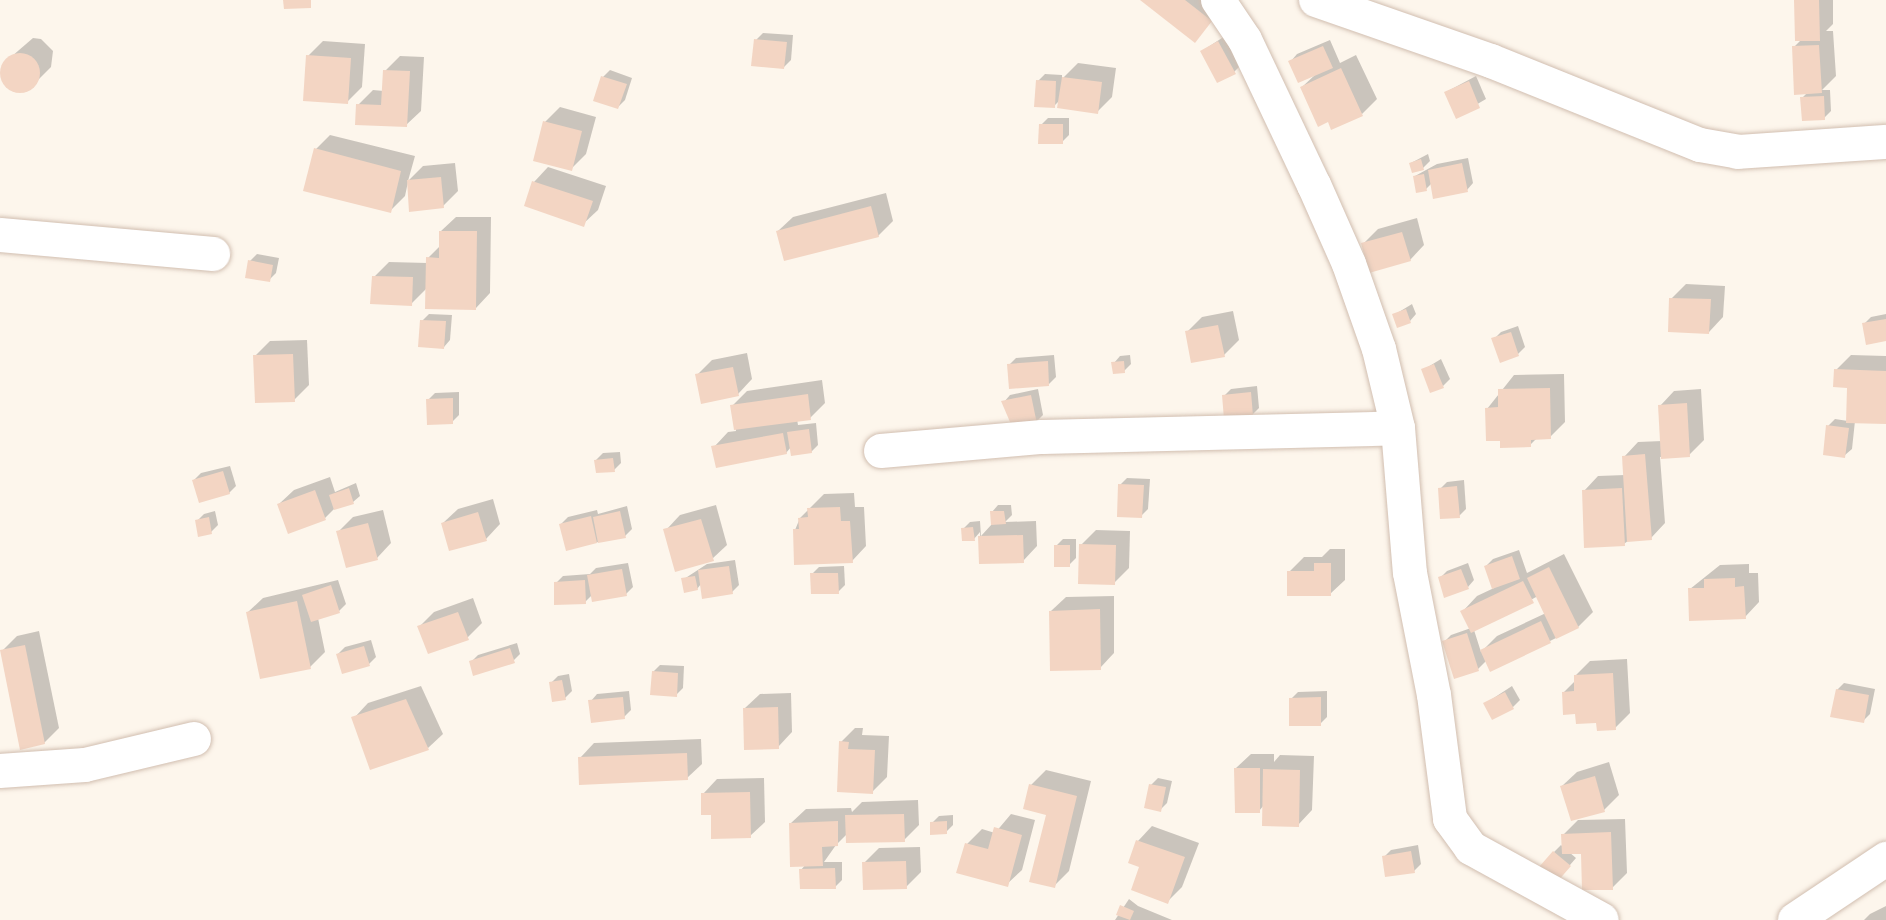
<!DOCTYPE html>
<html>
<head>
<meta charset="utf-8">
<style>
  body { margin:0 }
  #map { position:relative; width:1886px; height:920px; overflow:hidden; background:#fdf6ec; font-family:Jost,sans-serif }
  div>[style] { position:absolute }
  .shadow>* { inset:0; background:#0003 }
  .building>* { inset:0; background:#f3d5c3 }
  .round { border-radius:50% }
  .roads { filter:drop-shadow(0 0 2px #d1beb0) drop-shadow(0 0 2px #d1beb0) }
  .minor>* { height:34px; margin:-17px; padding:0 17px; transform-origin:17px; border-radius:17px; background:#fff }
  span { translate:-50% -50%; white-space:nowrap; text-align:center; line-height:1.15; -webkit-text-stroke:7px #fffaf3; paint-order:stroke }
</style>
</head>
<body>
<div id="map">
  <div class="shadow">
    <i style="clip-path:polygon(1144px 0,1217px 0,1225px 6px,1195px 40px)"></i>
    <i style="clip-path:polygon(1796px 0,1833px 0,1833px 24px,1826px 31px,1833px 31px,1836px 76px,1822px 90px,1830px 90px,1831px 111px,1824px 118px,1802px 98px,1808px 92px,1794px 47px,1802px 39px)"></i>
    <i style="clip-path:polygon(763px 33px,793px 35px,791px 60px,784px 67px,756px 40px)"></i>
    <i style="clip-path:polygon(1225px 36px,1241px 65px,1234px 72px,1202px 51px)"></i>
    <i style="clip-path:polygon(33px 38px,41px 39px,53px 51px,51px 67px,30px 88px,14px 90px,2px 79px,4px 63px)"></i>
    <i style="clip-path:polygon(1330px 40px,1340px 63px,1356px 55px,1377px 99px,1362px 114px,1302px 87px,1316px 74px,1291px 61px,1297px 54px)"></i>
    <i style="clip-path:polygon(323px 41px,365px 44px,362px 87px,347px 102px,308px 56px)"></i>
    <i style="clip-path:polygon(400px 56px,424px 57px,421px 111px,406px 125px,358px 105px,373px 90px,384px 91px,385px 71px)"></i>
    <i style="clip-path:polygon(1078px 63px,1116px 68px,1112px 97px,1097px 112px,1060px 100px,1054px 106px,1038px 81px,1045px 74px,1062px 75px,1062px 79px)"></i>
    <i style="clip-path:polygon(610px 70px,632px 78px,625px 100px,618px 107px,603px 77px)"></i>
    <i style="clip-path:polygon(1476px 76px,1486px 99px,1457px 116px,1446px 92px)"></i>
    <i style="clip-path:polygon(560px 107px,596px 117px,586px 154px,571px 169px,545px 122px)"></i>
    <i style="clip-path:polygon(1048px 118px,1069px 118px,1069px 135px,1062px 142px,1041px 125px)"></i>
    <i style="clip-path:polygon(330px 135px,415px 156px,408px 181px,423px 166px,455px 163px,458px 191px,443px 206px,408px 182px,405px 196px,390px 211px,315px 150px)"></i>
    <i style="clip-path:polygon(1428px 154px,1430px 161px,1423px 168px,1411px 163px)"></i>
    <i style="clip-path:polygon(1468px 158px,1473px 183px,1467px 190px,1432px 183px,1426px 189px,1415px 176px,1437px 164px)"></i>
    <i style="clip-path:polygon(548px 167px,606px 186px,598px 210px,583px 224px,534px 182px)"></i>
    <i style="clip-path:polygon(886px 193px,893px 221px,878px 236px,778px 231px,793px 217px)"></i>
    <i style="clip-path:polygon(456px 217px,491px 217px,490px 293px,476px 308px,427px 288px,411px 304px,374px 277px,389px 262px,428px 263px,428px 258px,441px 245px,441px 231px)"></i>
    <i style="clip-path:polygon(1417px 218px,1424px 245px,1410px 260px,1363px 244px,1378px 229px)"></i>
    <i style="clip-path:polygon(257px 254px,279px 258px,276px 273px,269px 280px,250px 261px)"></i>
    <i style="clip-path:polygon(1686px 284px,1725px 286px,1723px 317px,1709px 332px,1671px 299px)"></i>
    <i style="clip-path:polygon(1412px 304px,1416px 314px,1410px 321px,1394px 315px)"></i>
    <i style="clip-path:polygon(1233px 311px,1239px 340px,1224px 355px,1187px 332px,1202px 317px)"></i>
    <i style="clip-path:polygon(429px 314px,452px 315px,450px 340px,444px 347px,422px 321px)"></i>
    <i style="clip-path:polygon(1886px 314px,1886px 339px,1864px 324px,1871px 317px)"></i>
    <i style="clip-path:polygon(1518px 326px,1525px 347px,1518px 354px,1494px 339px,1501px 332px)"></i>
    <i style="clip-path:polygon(307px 340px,309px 385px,294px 400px,255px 356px,270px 341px)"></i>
    <i style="clip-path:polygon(747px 353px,752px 379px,738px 394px,697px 375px,712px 360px)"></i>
    <i style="clip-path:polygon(1054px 355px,1056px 377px,1049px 384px,1009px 365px,1016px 358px)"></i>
    <i style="clip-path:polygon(1130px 355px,1131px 364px,1124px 371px,1114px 363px,1120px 356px)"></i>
    <i style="clip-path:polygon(1851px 355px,1886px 356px,1886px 421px,1855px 421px,1852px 449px,1845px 455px,1828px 426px,1835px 419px,1848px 421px,1849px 386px,1836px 370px)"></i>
    <i style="clip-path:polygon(1441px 359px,1450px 379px,1443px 386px,1423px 370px)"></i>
    <i style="clip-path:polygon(1564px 374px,1565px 422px,1550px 437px,1537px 438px,1530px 445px,1487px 409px,1514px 375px)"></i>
    <i style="clip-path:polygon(822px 380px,825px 403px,810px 418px,797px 419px,798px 425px,816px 423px,818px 445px,811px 452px,791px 447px,786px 453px,714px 447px,728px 432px,736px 431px,732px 406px,747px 391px)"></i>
    <i style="clip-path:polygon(1257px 386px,1259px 408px,1252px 415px,1224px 396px,1231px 389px)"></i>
    <i style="clip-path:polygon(1038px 389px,1043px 415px,1036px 422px,1004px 402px,1010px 395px)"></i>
    <i style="clip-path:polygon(1701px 389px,1704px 440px,1689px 455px,1660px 457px,1665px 523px,1651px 538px,1629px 540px,1624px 544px,1584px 491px,1598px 476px,1625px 475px,1624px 457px,1638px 442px,1662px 441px,1660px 406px,1674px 391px)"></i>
    <i style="clip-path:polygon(459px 392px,459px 415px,452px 422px,428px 400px,435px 393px)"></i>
    <i style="clip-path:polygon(620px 452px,621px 463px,614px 470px,596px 460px,603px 453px)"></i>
    <i style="clip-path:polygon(230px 466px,236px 486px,229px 493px,194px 480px,201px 473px)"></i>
    <i style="clip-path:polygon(330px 477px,335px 492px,356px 483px,360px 496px,353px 502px,335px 508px,325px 518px,279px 504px,294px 490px)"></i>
    <i style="clip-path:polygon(1127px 478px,1150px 479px,1148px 509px,1141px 516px,1120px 485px)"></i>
    <i style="clip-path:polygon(1464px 480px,1466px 509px,1459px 516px,1440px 489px,1447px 482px)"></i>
    <i style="clip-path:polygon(854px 493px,855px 507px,864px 507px,866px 546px,852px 561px,795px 530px,800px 518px,824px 494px)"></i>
    <i style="clip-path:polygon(493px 499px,500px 524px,486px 539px,443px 523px,458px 509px)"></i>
    <i style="clip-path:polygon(716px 505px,727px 545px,712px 559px,666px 530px,680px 515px)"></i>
    <i style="clip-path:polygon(998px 505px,1011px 505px,1012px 515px,1005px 522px,1036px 521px,1037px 546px,1023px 561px,981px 562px,980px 532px,974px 539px,963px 529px,970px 522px,980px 521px,981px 536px,992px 524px,992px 512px)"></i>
    <i style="clip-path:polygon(627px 506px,632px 529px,625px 536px,567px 549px,561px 524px,568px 517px,597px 510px,598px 514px)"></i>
    <i style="clip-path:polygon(383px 510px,391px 543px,377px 558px,338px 532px,353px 517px)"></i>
    <i style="clip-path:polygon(215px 511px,218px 525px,211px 532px,197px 521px,204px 514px)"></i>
    <i style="clip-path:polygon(1096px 530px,1130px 531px,1129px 568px,1114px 583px,1081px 545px)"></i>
    <i style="clip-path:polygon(1063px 539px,1076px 539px,1076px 558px,1069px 565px,1056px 546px)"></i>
    <i style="clip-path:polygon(1330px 549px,1345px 549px,1345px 580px,1330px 594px,1289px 572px,1304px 557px,1322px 557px)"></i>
    <i style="clip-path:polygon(evenodd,1519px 550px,1527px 573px,1564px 554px,1593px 612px,1578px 627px,1550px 641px,1487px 660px,1478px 669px,1444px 642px,1451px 635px,1471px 628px,1463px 611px,1477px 596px,1494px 588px,1486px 566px,1493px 559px,1519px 550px,1538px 596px,1546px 613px,1497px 636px,1481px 652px,1474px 630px,1538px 596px)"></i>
    <i style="clip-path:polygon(735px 560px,739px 585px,732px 592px,701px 584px,697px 589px,684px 579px,707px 564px)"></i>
    <i style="clip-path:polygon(628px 563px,633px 587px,626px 594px,592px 595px,585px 602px,556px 583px,563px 576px,590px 574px,596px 568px)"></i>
    <i style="clip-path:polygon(1468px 563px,1474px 580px,1468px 587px,1440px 578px,1447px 571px)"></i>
    <i style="clip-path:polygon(1749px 564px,1749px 573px,1758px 573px,1759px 602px,1745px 617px,1690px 589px,1720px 565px)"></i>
    <i style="clip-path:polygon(844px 566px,845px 585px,838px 592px,812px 574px,819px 567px)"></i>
    <i style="clip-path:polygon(338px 580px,346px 604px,339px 611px,318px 618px,325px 652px,310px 667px,248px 612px,263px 598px)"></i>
    <i style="clip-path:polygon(1114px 596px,1114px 653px,1100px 668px,1051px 611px,1066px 597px)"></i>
    <i style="clip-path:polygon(473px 598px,482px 623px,467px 638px,420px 626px,434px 612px)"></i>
    <i style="clip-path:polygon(39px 631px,59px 728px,44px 743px,2px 651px,17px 636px)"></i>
    <i style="clip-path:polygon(371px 640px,376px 657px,369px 664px,338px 654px,345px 647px)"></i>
    <i style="clip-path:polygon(517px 643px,520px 654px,513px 661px,471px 662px,478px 655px)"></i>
    <i style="clip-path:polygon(1627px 659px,1630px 713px,1615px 728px,1577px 712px,1564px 692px,1576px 680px,1576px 675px,1590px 661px)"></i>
    <i style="clip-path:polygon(660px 665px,684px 666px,683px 688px,676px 695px,653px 672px)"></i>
    <i style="clip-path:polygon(569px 674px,572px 691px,565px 698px,551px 683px,558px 676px)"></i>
    <i style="clip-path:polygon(1844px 683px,1875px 689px,1870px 714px,1863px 721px,1837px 690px)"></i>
    <i style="clip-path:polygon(421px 686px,443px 734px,428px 748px,354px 718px,368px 703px)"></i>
    <i style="clip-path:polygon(1512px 686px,1520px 700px,1513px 707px,1486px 703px)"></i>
    <i style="clip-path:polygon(629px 691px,631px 710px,624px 717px,591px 701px,597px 694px)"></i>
    <i style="clip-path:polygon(1327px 691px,1327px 717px,1320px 724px,1291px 699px,1298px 692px)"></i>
    <i style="clip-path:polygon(791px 693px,792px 732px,778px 747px,745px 708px,760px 694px)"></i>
    <i style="clip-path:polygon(855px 728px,863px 728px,862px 735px,889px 736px,887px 777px,872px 792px,841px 742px)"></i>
    <i style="clip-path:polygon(701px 739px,702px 764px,687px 778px,580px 758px,594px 743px)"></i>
    <i style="clip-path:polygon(1251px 754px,1274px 754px,1274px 762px,1280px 755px,1314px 756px,1312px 810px,1298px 825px,1264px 805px,1259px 811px,1236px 768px)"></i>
    <i style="clip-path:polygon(1609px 762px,1619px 795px,1604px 810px,1562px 786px,1577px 772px)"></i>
    <i style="clip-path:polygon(1046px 770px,1091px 781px,1069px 871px,1054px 886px,1048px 813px,1031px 785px)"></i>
    <i style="clip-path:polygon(764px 778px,765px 822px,750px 836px,713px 813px,703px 794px,717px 779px)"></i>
    <i style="clip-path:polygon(1158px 778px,1172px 781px,1167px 803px,1160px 810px,1151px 785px)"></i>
    <i style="clip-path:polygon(918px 800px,919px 825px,904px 840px,848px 833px,836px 845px,824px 862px,842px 862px,842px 880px,835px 887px,801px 870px,806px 864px,791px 823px,806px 809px,851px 808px,852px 812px,862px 802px)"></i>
    <i style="clip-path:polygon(1011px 814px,1035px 820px,1022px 870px,1007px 884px,967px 844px,982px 829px,995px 833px)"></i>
    <i style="clip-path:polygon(953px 815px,953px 825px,946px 832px,932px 823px,939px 816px)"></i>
    <i style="clip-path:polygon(1625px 819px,1627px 873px,1612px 888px,1583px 852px,1569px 852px,1576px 858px,1564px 872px,1554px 852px,1561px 845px,1563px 847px,1563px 835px,1578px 820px)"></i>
    <i style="clip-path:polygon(1152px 826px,1199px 843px,1182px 887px,1168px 901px,1141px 866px,1138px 841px)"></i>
    <i style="clip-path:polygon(1418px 845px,1421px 864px,1414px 871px,1384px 857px,1391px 850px)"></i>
    <i style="clip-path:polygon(920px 847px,921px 872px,906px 887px,864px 863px,879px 848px)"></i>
    <i style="clip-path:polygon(1129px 899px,1138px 906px,1172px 920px,1115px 920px)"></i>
    <i style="clip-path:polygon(1886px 906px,1886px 920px,1864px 920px,1870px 914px)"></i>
  </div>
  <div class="building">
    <i style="clip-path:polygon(283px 0,311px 0,311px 8px,284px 9px)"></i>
    <i style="clip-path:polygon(1140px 0,1185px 0,1212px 21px,1195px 43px)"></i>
    <i style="clip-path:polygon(1794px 0,1819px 0,1820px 41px,1795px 41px)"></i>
    <i style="clip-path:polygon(754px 39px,787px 42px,784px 69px,751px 66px)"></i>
    <i style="clip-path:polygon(1218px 41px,1236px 74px,1217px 83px,1200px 51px)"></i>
    <i style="clip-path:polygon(1819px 45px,1822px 93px,1794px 95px,1792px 46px)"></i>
    <i style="clip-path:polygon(1323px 46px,1333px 68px,1298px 83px,1288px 61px)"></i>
    <i class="round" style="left:0;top:53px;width:40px;height:40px"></i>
    <i style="clip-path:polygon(306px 55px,351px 58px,348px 104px,303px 101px)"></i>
    <i style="clip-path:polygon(1341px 68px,1363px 116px,1331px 130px,1328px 122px,1318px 127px,1300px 87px)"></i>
    <i style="clip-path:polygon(383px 70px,410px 71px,407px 127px,355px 125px,356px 104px,381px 105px)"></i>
    <i style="clip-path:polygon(601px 76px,627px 84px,618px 109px,593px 101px)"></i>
    <i style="clip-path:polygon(1062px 77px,1102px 82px,1098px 114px,1057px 108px)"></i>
    <i style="clip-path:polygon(1036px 80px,1056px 81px,1055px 108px,1034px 107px)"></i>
    <i style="clip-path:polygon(1469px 81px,1480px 108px,1456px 119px,1444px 92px)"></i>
    <i style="clip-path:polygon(1824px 96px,1825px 120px,1802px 121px,1800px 97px)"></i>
    <i style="clip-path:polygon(543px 121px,582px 131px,572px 171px,533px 161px)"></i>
    <i style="clip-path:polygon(1039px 124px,1063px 124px,1063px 144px,1038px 144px)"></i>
    <i style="clip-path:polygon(314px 148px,401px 171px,391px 213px,303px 191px)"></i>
    <i style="clip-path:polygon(1421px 159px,1424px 170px,1412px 173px,1409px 163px)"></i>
    <i style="clip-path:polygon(1462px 163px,1468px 192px,1433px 199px,1428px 170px)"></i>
    <i style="clip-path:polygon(1424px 174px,1427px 191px,1416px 193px,1413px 176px)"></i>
    <i style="clip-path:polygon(441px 177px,444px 208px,409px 212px,407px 180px)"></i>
    <i style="clip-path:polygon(532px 181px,593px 201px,584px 227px,524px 206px)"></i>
    <i style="clip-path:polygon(871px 206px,879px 237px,784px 261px,776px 231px)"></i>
    <i style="clip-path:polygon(439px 231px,477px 231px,476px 310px,425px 309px,426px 257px,439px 258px)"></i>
    <i style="clip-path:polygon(1402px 232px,1411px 261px,1369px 273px,1361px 243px)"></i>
    <i style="clip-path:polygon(248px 260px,273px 265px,270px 282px,245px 278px)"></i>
    <i style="clip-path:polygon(372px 276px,413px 277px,412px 306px,370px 304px)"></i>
    <i style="clip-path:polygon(1669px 298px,1711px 299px,1709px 334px,1668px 332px)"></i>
    <i style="clip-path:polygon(1406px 309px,1411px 323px,1397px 328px,1392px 314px)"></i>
    <i style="clip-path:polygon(1886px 319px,1886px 341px,1866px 345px,1862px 323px)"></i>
    <i style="clip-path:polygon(420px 320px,446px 321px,444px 349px,418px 347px)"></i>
    <i style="clip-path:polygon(1218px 325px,1225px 357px,1191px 363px,1185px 331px)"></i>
    <i style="clip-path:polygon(1511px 332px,1519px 356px,1500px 363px,1491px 338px)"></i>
    <i style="clip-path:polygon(293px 354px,295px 402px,255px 403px,253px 355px)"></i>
    <i style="clip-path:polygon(1048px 361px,1049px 386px,1009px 389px,1007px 364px)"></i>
    <i style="clip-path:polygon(1124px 361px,1125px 373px,1113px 374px,1111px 362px)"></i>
    <i style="clip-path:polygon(1434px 364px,1444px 388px,1430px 393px,1421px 369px)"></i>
    <i style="clip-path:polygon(733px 367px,739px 396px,701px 404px,695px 374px)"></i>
    <i style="clip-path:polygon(1834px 369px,1886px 371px,1886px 424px,1846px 423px,1847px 388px,1833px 387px)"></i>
    <i style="clip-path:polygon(1550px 388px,1551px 439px,1531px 440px,1531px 447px,1500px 448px,1500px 441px,1486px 441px,1485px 408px,1498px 407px,1498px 389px)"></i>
    <i style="clip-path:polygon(1251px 392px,1253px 416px,1224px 419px,1222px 395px)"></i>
    <i style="clip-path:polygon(808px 394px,811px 420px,734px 430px,730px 405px)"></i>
    <i style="clip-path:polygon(1031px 395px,1037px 424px,1013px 429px,1001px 401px)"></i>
    <i style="clip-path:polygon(453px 398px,453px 424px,427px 425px,426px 399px)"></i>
    <i style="clip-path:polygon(1687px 403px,1690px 457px,1661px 459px,1658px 405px)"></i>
    <i style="clip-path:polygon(1826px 425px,1849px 428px,1845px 458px,1823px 455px)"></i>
    <i style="clip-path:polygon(809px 429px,812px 453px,791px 456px,787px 432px)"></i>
    <i style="clip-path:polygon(783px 433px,787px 454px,716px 468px,711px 446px)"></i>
    <i style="clip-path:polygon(1645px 454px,1652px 540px,1627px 542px,1622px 456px)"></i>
    <i style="clip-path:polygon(613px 458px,615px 472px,596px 473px,594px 460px)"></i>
    <i style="clip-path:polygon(223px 471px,230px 494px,199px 503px,192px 480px)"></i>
    <i style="clip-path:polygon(1118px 484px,1144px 485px,1142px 518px,1117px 517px)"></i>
    <i style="clip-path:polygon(1457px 486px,1460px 518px,1440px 519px,1438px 488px)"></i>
    <i style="clip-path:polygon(349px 488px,354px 504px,334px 510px,329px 495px)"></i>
    <i style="clip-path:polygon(1622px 488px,1625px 546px,1584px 548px,1582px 490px)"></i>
    <i style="clip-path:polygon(315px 490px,326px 520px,288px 534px,277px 504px)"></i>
    <i style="clip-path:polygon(840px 507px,841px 521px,850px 521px,853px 563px,794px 565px,793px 529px,799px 529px,798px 518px,808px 517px,807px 508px)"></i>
    <i style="clip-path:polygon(620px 511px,626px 538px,598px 543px,593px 517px)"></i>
    <i style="clip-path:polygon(990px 511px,1004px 511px,1006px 524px,991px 525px)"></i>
    <i style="clip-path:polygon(478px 512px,487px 541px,449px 551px,441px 523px)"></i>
    <i style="clip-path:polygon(591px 516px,597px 543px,566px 551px,559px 524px)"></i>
    <i style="clip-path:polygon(209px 517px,212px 534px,198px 537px,195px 520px)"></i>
    <i style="clip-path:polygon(701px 519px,714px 561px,675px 572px,663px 529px)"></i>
    <i style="clip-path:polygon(368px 523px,378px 560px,346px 568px,336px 531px)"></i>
    <i style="clip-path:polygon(973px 527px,975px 541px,962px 541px,961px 528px)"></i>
    <i style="clip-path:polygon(1023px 535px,1024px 563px,979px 564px,978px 536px)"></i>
    <i style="clip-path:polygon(1079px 544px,1116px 545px,1115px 585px,1078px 584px)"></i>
    <i style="clip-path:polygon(1054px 545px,1070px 545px,1070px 567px,1054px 567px)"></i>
    <i style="clip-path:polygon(1512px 556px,1520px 579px,1492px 589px,1484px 566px)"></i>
    <i style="clip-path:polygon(1314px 563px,1331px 563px,1331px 596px,1287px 596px,1287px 571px,1314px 571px)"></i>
    <i style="clip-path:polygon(729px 566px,733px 594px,702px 599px,698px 570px)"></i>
    <i style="clip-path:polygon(1549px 567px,1579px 628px,1556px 639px,1527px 578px)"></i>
    <i style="clip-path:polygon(622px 569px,627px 596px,592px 602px,587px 575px)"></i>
    <i style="clip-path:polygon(1461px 569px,1469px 589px,1444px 598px,1438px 577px)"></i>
    <i style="clip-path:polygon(810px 573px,838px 573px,839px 594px,811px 594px)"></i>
    <i style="clip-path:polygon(695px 576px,698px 590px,684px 593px,681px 578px)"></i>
    <i style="clip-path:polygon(1735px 578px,1735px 587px,1744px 586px,1746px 619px,1689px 621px,1688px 588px,1704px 588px,1704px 579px)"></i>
    <i style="clip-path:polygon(585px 580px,586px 604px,554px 605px,554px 582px)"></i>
    <i style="clip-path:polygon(1523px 581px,1534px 603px,1471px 633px,1460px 611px)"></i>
    <i style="clip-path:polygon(331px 585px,340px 613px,311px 622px,302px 595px)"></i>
    <i style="clip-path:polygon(297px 601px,311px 669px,260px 679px,246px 612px)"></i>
    <i style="clip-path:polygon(1100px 609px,1101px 670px,1050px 671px,1049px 611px)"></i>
    <i style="clip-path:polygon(458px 612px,469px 640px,428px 654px,417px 626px)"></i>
    <i style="clip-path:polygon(1541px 621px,1551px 643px,1490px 672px,1480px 650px)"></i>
    <i style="clip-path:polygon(1467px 633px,1479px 671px,1454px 679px,1442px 641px)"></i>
    <i style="clip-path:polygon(25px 645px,45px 744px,20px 750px,0 650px)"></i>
    <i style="clip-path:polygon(364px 646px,370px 666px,342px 674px,336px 654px)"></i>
    <i style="clip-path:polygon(510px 648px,515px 663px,473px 676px,469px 661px)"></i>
    <i style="clip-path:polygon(652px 671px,678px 673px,677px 697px,650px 695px)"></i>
    <i style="clip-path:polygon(1613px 673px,1616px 730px,1597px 731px,1596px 723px,1576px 724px,1575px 714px,1563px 715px,1562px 692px,1574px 691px,1574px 675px)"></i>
    <i style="clip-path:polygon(562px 680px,566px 700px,552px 702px,549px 682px)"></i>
    <i style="clip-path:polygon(1836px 689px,1869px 695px,1864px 723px,1830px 717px)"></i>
    <i style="clip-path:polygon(1505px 692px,1514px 709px,1492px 720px,1483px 703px)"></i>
    <i style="clip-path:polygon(623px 697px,625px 719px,591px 723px,588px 700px)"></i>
    <i style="clip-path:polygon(1321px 697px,1321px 726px,1289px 726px,1289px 698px)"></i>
    <i style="clip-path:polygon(406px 699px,429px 750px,370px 770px,351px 717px)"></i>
    <i style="clip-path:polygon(778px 707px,779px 749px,744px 750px,743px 708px)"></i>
    <i style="clip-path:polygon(839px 741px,849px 742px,848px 749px,875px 750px,873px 794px,837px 792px)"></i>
    <i style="clip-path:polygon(687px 753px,688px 780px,579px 785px,578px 757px)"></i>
    <i style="clip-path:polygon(1234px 768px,1260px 768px,1260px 813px,1235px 813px)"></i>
    <i style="clip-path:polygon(1263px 769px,1300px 770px,1299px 827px,1262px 826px)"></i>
    <i style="clip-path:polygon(1595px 776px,1605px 812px,1571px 821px,1560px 786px)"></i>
    <i style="clip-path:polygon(1029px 784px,1077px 796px,1055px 888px,1029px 882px,1046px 815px,1023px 809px)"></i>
    <i style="clip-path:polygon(1149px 784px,1166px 787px,1161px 812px,1144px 808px)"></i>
    <i style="clip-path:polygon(750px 792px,751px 838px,711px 839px,711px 815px,701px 815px,701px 793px)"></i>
    <i style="clip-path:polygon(904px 814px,905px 842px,846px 843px,845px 815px)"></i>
    <i style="clip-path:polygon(838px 821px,838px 846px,822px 847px,823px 866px,790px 867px,789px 823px)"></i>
    <i style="clip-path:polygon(947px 821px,947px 834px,930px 835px,930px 822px)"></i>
    <i style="clip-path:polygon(994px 827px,1022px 835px,1008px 887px,956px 873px,965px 843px,988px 849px)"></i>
    <i style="clip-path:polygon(1611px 832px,1613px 890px,1582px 890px,1581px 854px,1562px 854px,1561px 834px)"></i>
    <i style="clip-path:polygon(1136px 840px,1185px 857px,1168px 904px,1131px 890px,1139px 867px,1128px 863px)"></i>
    <i style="clip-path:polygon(1411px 851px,1415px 873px,1385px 877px,1382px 856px)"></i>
    <i style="clip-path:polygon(1553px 851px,1571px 866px,1557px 882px,1539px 867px)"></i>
    <i style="clip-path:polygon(906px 861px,907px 889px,863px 890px,862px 862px)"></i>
    <i style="clip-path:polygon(835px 868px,836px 889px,800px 889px,799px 869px)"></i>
    <i style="clip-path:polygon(1120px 905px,1134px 911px,1130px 920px,1116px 915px)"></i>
  </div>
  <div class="roads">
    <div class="minor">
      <i style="left:1218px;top:0;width:48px;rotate:56deg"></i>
      <i style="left:1245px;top:40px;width:161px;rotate:64.6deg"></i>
      <i style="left:1314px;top:185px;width:86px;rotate:66.1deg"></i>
      <i style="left:1349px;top:264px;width:90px;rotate:70.6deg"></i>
      <i style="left:1379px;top:349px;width:81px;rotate:76.5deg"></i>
      <i style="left:1398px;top:428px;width:145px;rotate:85.3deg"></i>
      <i style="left:1410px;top:573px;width:124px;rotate:78.9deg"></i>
      <i style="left:1434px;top:695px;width:125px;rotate:82.6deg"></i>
      <i style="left:1450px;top:819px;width:36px;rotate:54deg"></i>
      <i style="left:1471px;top:848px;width:149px;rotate:28.8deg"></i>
      <i style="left:1316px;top:0;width:185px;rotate:19.2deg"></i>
      <i style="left:1491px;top:61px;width:225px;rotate:21.9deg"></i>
      <i style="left:1700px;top:145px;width:39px;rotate:10deg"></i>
      <i style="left:1738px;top:152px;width:148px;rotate:-3.9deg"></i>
      <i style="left:0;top:235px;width:214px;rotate:5.1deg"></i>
      <i style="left:881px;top:451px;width:162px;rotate:-5deg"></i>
      <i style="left:1042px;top:437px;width:356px;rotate:-1.4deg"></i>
      <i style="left:0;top:771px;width:85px;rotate:-4deg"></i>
      <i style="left:85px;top:765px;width:112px;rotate:-13.4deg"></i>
      <i style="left:1795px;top:920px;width:110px;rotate:-33.8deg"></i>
    </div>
  </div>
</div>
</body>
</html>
